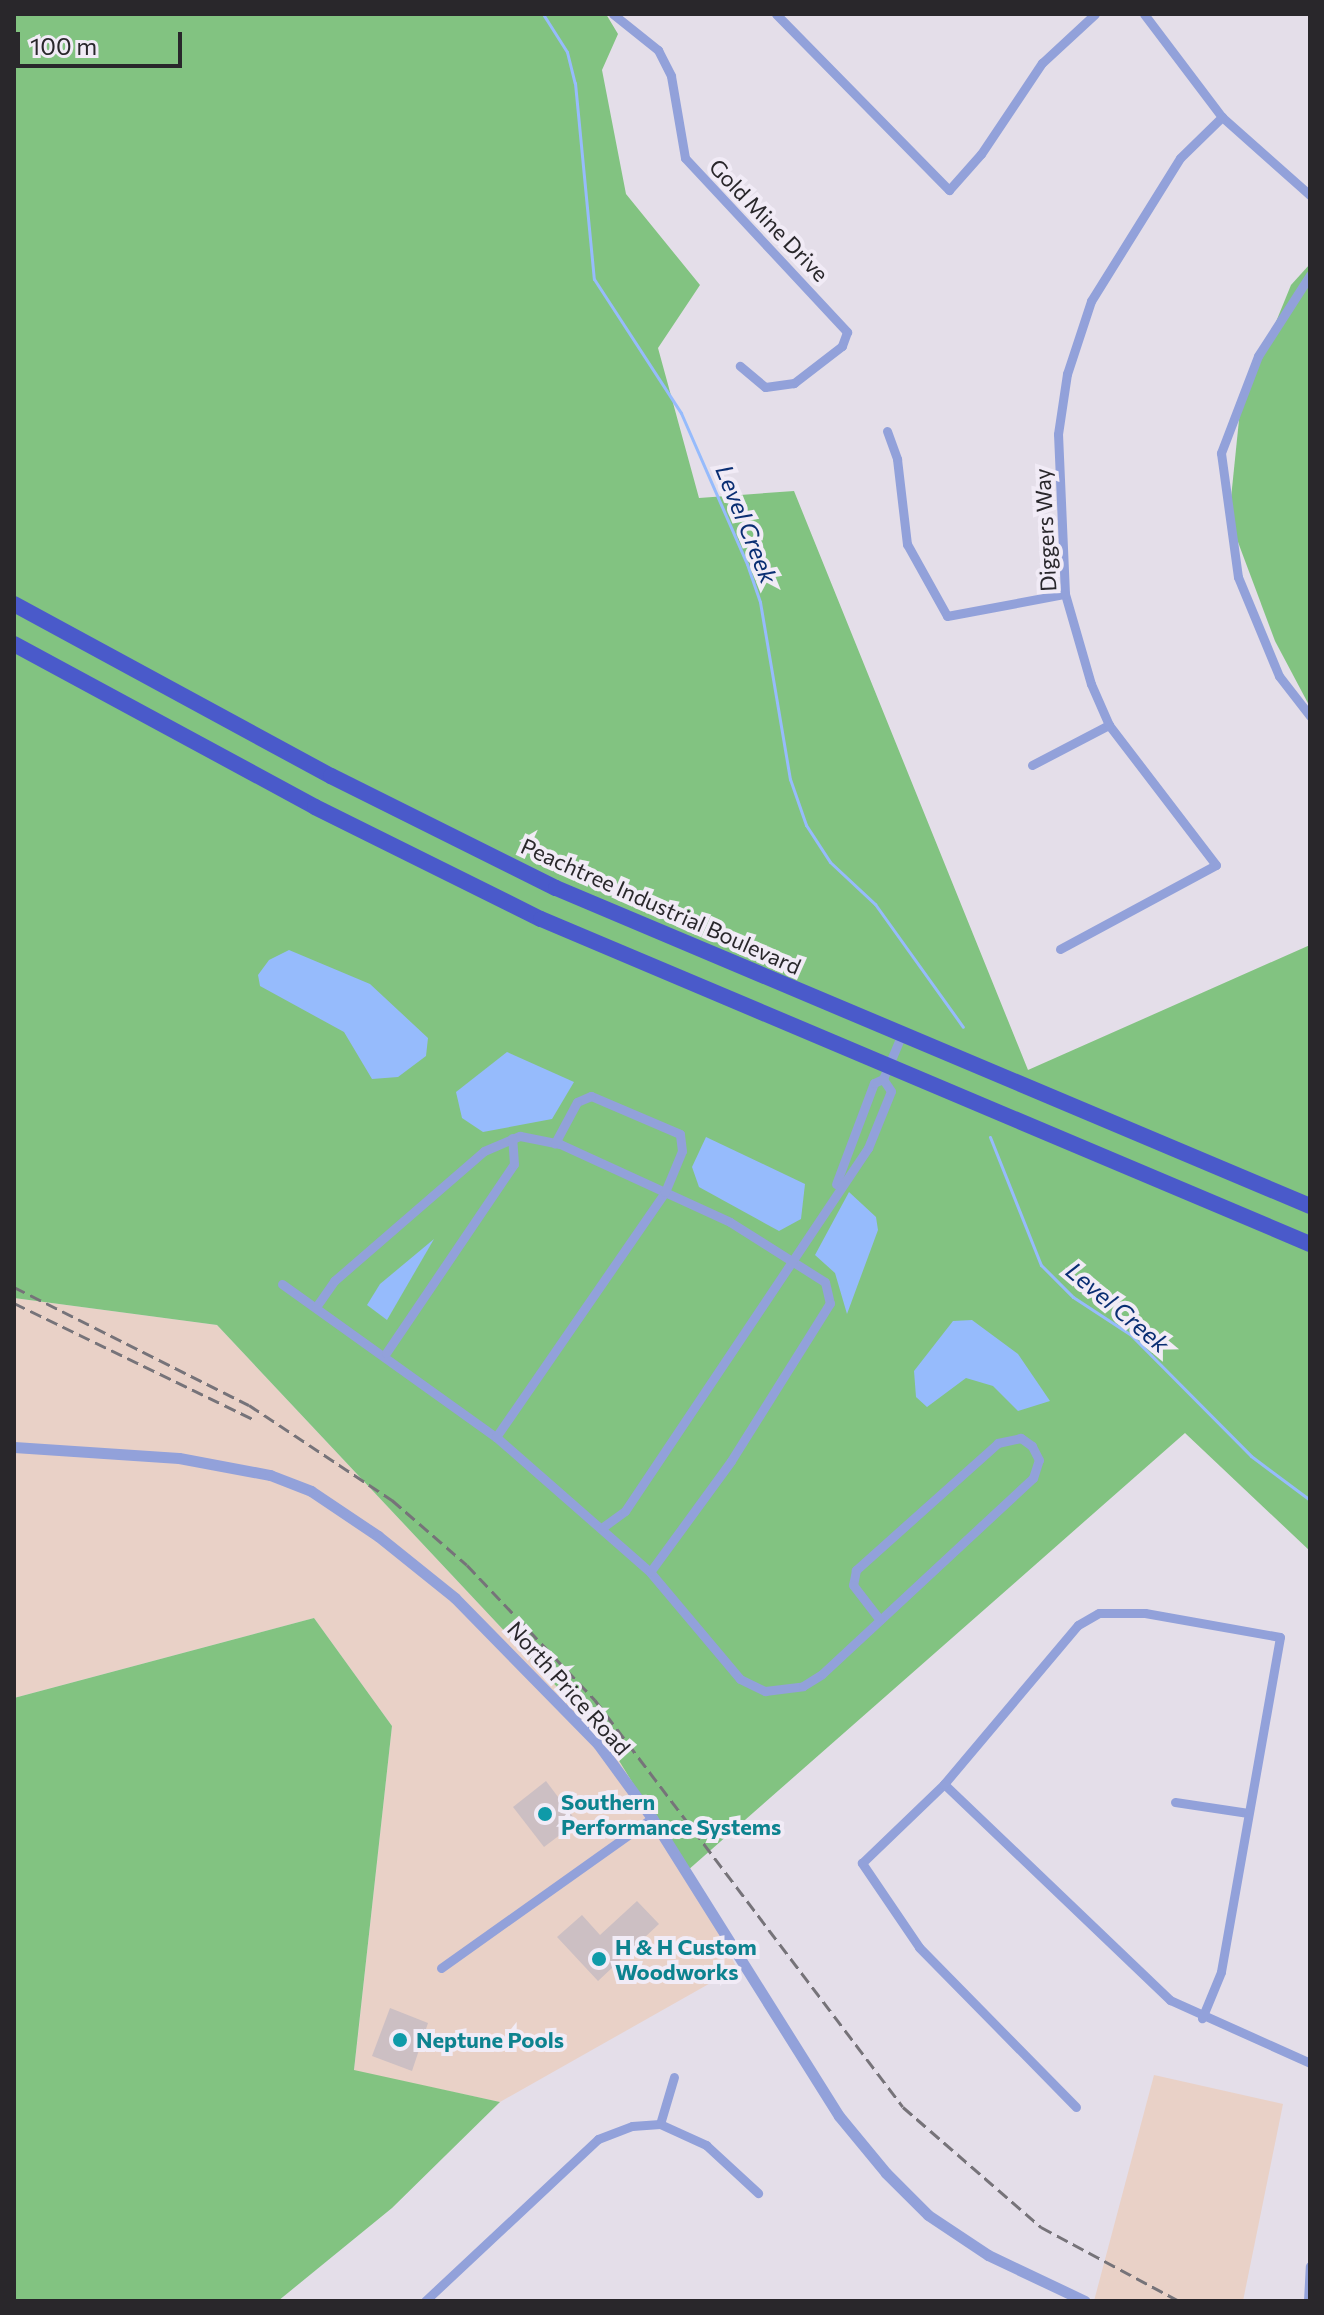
<!DOCTYPE html>
<html>
<head>
<meta charset="utf-8">
<style>
  body { margin:0 }
  #map { position:relative; width:1324px; height:2315px; overflow:hidden; background:#e4dee9; font-family:Commissioner,sans-serif }
  div>[style] { position:absolute }
  .commercial>* { inset:0; background:#e9d1c7 }
  .green>* { inset:0; background:#82c381 }
  .water>* { inset:0; background:#96bbfc }
  .stream>* { height:3px; margin:-1.5px; padding:0 1.5px; transform-origin:1.5px; border-radius:1.5px; background:#96bbfc }
  .building>* { inset:0; background:#ccbfc3 }
  .minor>* { height:9px; margin:-4.5px; padding:0 4.5px; transform-origin:4.5px; border-radius:4.5px; background:#92a1da }
  .tertiary>* { height:11px; margin:-5.5px; padding:0 5.5px; transform-origin:5.5px; border-radius:5.5px; background:#92a1da }
  .trunk>* { height:16px; margin:-8px; padding:0 8px; transform-origin:8px; border-radius:8px; background:#4a5aca }
  .rail>* { height:3px; margin-top:-1.5px; transform-origin:0; background:repeating-linear-gradient(90deg,#767379 0 12px,transparent 0 18px) }
  .dots>* { width:22px; height:22px; translate:-50% -50%; box-sizing:border-box; border:4px solid #f1ebf6; border-radius:50% }
  span { translate:-50% -50%; white-space:nowrap; text-align:center; line-height:1.15; -webkit-text-stroke:8px #f1ebf6; paint-order:stroke }
  .street-label { font-size:22px; color:#29272b }
  .culture-label { font-size:22px; color:#0d838f; font-weight:700 }
  .left { translate:0 -50%; text-align:left }
  .water-label { font-size:24px; color:#0a2e73; font-style:italic }
  .frame { position:absolute; inset:0; border:16px solid #29272b; pointer-events:none }
  .scale { position:absolute; left:16px; top:32px; width:166px; height:36px; box-sizing:border-box; border:4px solid #29272b; border-top:0; padding-left:10px; font-size:24px; line-height:28px; white-space:nowrap; color:#29272b; -webkit-text-stroke:6px #f1ebf6; paint-order:stroke }
</style>
</head>
<body>
<div id="map">
  <div class="commercial">
    <i style="clip-path:polygon(14px 1298px,217px 1325px,605px 1738px,687px 1871px,737px 1968px,500px 2102px,354px 2071px,392px 1726px,314px 1618px,14px 1698px)"></i>
    <i style="clip-path:polygon(1154px 2075px,1283px 2104px,1243px 2301px,1094px 2301px)"></i>
  </div>
  <div class="green">
    <i style="clip-path:polygon(14px 14px,606px 14px,618px 34px,602px 70px,626px 194px,700px 285px,658px 348px,699px 498px,794px 491px,1028px 1070px,1310px 945px,1310px 1551px,1185px 1433px,687px 1871px,605px 1738px,217px 1325px,14px 1298px)"></i>
    <i style="clip-path:polygon(1310px 264px,1310px 707px,1275px 641px,1229px 518px,1240px 410px,1291px 285px)"></i>
    <i style="clip-path:polygon(314px 1618px,392px 1726px,354px 2070px,500px 2102px,392px 2208px,278px 2301px,14px 2301px,14px 1698px)"></i>
  </div>
  <div class="water">
    <i style="clip-path:polygon(289px 950px,370px 984px,428px 1038px,426px 1056px,398px 1077px,372px 1079px,344px 1032px,260px 986px,258px 975px,269px 960px)"></i>
    <i style="clip-path:polygon(507px 1052px,574px 1082px,552px 1119px,483px 1132px,462px 1118px,456px 1092px)"></i>
    <i style="clip-path:polygon(706px 1137px,805px 1184px,801px 1219px,779px 1231px,699px 1187px,692px 1167px)"></i>
    <i style="clip-path:polygon(849px 1192px,876px 1217px,878px 1230px,847px 1314px,835px 1273px,815px 1255px)"></i>
    <i style="clip-path:polygon(434px 1239px,387px 1320px,367px 1305px,380px 1284px)"></i>
    <i style="clip-path:polygon(972px 1320px,1018px 1354px,1050px 1401px,1018px 1411px,993px 1386px,966px 1378px,927px 1407px,916px 1397px,914px 1371px,953px 1321px)"></i>
  </div>
  <div class="stream">
    <i style="left:543px;top:14px;width:45px;rotate:57.7deg"></i>
    <i style="left:567px;top:52px;width:32px;rotate:76deg"></i>
    <i style="left:575px;top:83px;width:197px;rotate:84.5deg"></i>
    <i style="left:594px;top:279px;width:160px;rotate:57deg"></i>
    <i style="left:681px;top:413px;width:165px;rotate:66.4deg"></i>
    <i style="left:747px;top:564px;width:40px;rotate:71.1deg"></i>
    <i style="left:760px;top:602px;width:180px;rotate:80.4deg"></i>
    <i style="left:790px;top:779px;width:49px;rotate:70.8deg"></i>
    <i style="left:806px;top:825px;width:44px;rotate:57deg"></i>
    <i style="left:830px;top:862px;width:62px;rotate:43deg"></i>
    <i style="left:875px;top:904px;width:151px;rotate:54.4deg"></i>
    <i style="left:990px;top:1137px;width:138px;rotate:68.3deg"></i>
    <i style="left:1041px;top:1265px;width:45px;rotate:45deg"></i>
    <i style="left:1073px;top:1297px;width:69px;rotate:33.2deg"></i>
    <i style="left:1131px;top:1335px;width:170px;rotate:45.2deg"></i>
    <i style="left:1251px;top:1456px;width:74px;rotate:36.7deg"></i>
  </div>
  <div class="building">
    <i style="clip-path:polygon(546px 1781px,577px 1822px,544px 1847px,513px 1807px)"></i>
    <i style="clip-path:polygon(637px 1901px,659px 1924px,598px 1981px,557px 1937px,582px 1915px,600px 1935px)"></i>
    <i style="clip-path:polygon(390px 2008px,428px 2023px,412px 2071px,372px 2056px)"></i>
  </div>
  <div class="minor">
    <i style="left:613px;top:14px;width:58px;rotate:38.7deg"></i>
    <i style="left:658px;top:50px;width:29px;rotate:63deg"></i>
    <i style="left:671px;top:76px;width:83px;rotate:80.3deg"></i>
    <i style="left:685px;top:158px;width:238px;rotate:47deg"></i>
    <i style="left:847px;top:332px;width:15px;rotate:110deg"></i>
    <i style="left:842px;top:346px;width:61px;rotate:142.4deg"></i>
    <i style="left:794px;top:383px;width:29px;rotate:172deg"></i>
    <i style="left:765px;top:387px;width:33px;rotate:-140deg"></i>
    <i style="left:776px;top:14px;width:247px;rotate:45.5deg"></i>
    <i style="left:949px;top:190px;width:48px;rotate:-48.4deg"></i>
    <i style="left:981px;top:154px;width:110px;rotate:-56.2deg"></i>
    <i style="left:1042px;top:63px;width:72px;rotate:-42.8deg"></i>
    <i style="left:1144px;top:14px;width:129px;rotate:52.9deg"></i>
    <i style="left:1222px;top:117px;width:118px;rotate:41.6deg"></i>
    <i style="left:1310px;top:275px;width:96px;rotate:122.7deg"></i>
    <i style="left:1258px;top:356px;width:104px;rotate:110.9deg"></i>
    <i style="left:1221px;top:453px;width:125px;rotate:82.2deg"></i>
    <i style="left:1238px;top:577px;width:107px;rotate:67.5deg"></i>
    <i style="left:1279px;top:676px;width:51px;rotate:52.2deg"></i>
    <i style="left:887px;top:431px;width:30px;rotate:70deg"></i>
    <i style="left:897px;top:459px;width:86px;rotate:83.3deg"></i>
    <i style="left:907px;top:544px;width:82px;rotate:60.9deg"></i>
    <i style="left:947px;top:616px;width:120px;rotate:-10.6deg"></i>
    <i style="left:1032px;top:765px;width:87px;rotate:-27.5deg"></i>
    <i style="left:1060px;top:949px;width:177px;rotate:-28.3deg"></i>
    <i style="left:1216px;top:865px;width:176px;rotate:-127.4deg"></i>
    <i style="left:1109px;top:725px;width:45px;rotate:-113.7deg"></i>
    <i style="left:1091px;top:684px;width:94px;rotate:-106.1deg"></i>
    <i style="left:1065px;top:594px;width:160px;rotate:-92.5deg"></i>
    <i style="left:1058px;top:434px;width:61px;rotate:-81.5deg"></i>
    <i style="left:1067px;top:374px;width:77px;rotate:-71.8deg"></i>
    <i style="left:1091px;top:301px;width:168px;rotate:-58.1deg"></i>
    <i style="left:1180px;top:158px;width:59px;rotate:-44.3deg"></i>
    <i style="left:836px;top:1184px;width:108px;rotate:-69.4deg"></i>
    <i style="left:874px;top:1083px;width:10px;rotate:-24deg"></i>
    <i style="left:883px;top:1079px;width:49px;rotate:-67.1deg"></i>
    <i style="left:282px;top:1284px;width:263px;rotate:35.6deg"></i>
    <i style="left:496px;top:1437px;width:205px;rotate:41.2deg"></i>
    <i style="left:650px;top:1572px;width:140px;rotate:49.9deg"></i>
    <i style="left:740px;top:1679px;width:28px;rotate:26deg"></i>
    <i style="left:765px;top:1691px;width:38px;rotate:-7deg"></i>
    <i style="left:803px;top:1686px;width:22px;rotate:-32deg"></i>
    <i style="left:822px;top:1674px;width:288px;rotate:-42.9deg"></i>
    <i style="left:1033px;top:1478px;width:19px;rotate:-72deg"></i>
    <i style="left:1039px;top:1460px;width:16px;rotate:-117deg"></i>
    <i style="left:1032px;top:1446px;width:14px;rotate:-144deg"></i>
    <i style="left:1021px;top:1438px;width:24px;rotate:168deg"></i>
    <i style="left:998px;top:1443px;width:191px;rotate:138.2deg"></i>
    <i style="left:856px;top:1570px;width:15px;rotate:101deg"></i>
    <i style="left:853px;top:1585px;width:44px;rotate:52.4deg"></i>
    <i style="left:316px;top:1307px;width:32px;rotate:-55deg"></i>
    <i style="left:334px;top:1281px;width:198px;rotate:-40.9deg"></i>
    <i style="left:484px;top:1151px;width:39px;rotate:-23deg"></i>
    <i style="left:520px;top:1136px;width:41px;rotate:11.3deg"></i>
    <i style="left:560px;top:1144px;width:187px;rotate:24.6deg"></i>
    <i style="left:730px;top:1222px;width:112px;rotate:32.3deg"></i>
    <i style="left:825px;top:1282px;width:22px;rotate:77deg"></i>
    <i style="left:830px;top:1303px;width:186px;rotate:122.1deg"></i>
    <i style="left:731px;top:1461px;width:137px;rotate:126.1deg"></i>
    <i style="left:386px;top:1353px;width:228px;rotate:-55.9deg"></i>
    <i style="left:514px;top:1164px;width:26px;rotate:-94deg"></i>
    <i style="left:496px;top:1437px;width:298px;rotate:-55.4deg"></i>
    <i style="left:665px;top:1192px;width:44px;rotate:-67.5deg"></i>
    <i style="left:682px;top:1151px;width:17px;rotate:-97deg"></i>
    <i style="left:680px;top:1134px;width:97px;rotate:-156.9deg"></i>
    <i style="left:591px;top:1096px;width:15px;rotate:157deg"></i>
    <i style="left:577px;top:1102px;width:47px;rotate:118.2deg"></i>
    <i style="left:603px;top:1527px;width:27px;rotate:-36deg"></i>
    <i style="left:625px;top:1511px;width:437px;rotate:-56.2deg"></i>
    <i style="left:868px;top:1148px;width:61px;rotate:-68deg"></i>
    <i style="left:891px;top:1091px;width:14px;rotate:-124deg"></i>
    <i style="left:944px;top:1784px;width:313px;rotate:43.7deg"></i>
    <i style="left:1170px;top:2000px;width:154px;rotate:24.2deg"></i>
    <i style="left:1175px;top:1802px;width:74px;rotate:8.6deg"></i>
    <i style="left:441px;top:1968px;width:259px;rotate:-35.4deg"></i>
    <i style="left:1076px;top:2107px;width:224px;rotate:-134.5deg"></i>
    <i style="left:919px;top:1947px;width:102px;rotate:-124.2deg"></i>
    <i style="left:862px;top:1863px;width:114px;rotate:-43.9deg"></i>
    <i style="left:944px;top:1784px;width:208px;rotate:-49.9deg"></i>
    <i style="left:1078px;top:1625px;width:24px;rotate:-30deg"></i>
    <i style="left:1099px;top:1613px;width:46px"></i>
    <i style="left:1145px;top:1613px;width:137px;rotate:10.1deg"></i>
    <i style="left:1280px;top:1637px;width:340px;rotate:100deg"></i>
    <i style="left:1221px;top:1972px;width:50px;rotate:112.4deg"></i>
    <i style="left:660px;top:2124px;width:49px;rotate:-73.4deg"></i>
    <i style="left:425px;top:2301px;width:237px;rotate:-43.1deg"></i>
    <i style="left:598px;top:2139px;width:36px;rotate:-21deg"></i>
    <i style="left:632px;top:2126px;width:28px;rotate:-4deg"></i>
    <i style="left:660px;top:2124px;width:51px;rotate:24.5deg"></i>
    <i style="left:706px;top:2145px;width:71px;rotate:42.7deg"></i>
    <i style="left:1308px;top:2301px;width:35px;rotate:-87deg"></i>
  </div>
  <div class="tertiary">
    <i style="left:14px;top:1447px;width:165px;rotate:3.8deg"></i>
    <i style="left:179px;top:1458px;width:93px;rotate:10.6deg"></i>
    <i style="left:270px;top:1475px;width:44px;rotate:21.3deg"></i>
    <i style="left:311px;top:1491px;width:81px;rotate:33.9deg"></i>
    <i style="left:378px;top:1536px;width:99px;rotate:38.8deg"></i>
    <i style="left:455px;top:1598px;width:204px;rotate:45.6deg"></i>
    <i style="left:598px;top:1744px;width:92px;rotate:53.9deg"></i>
    <i style="left:652px;top:1818px;width:352px;rotate:57.9deg"></i>
    <i style="left:839px;top:2116px;width:74px;rotate:50.5deg"></i>
    <i style="left:886px;top:2173px;width:59px;rotate:45deg"></i>
    <i style="left:928px;top:2215px;width:72px;rotate:33.7deg"></i>
    <i style="left:988px;top:2255px;width:107px;rotate:25.4deg"></i>
  </div>
  <div class="trunk">
    <i style="left:14px;top:604px;width:361px;rotate:28.5deg"></i>
    <i style="left:331px;top:776px;width:251px;rotate:26.5deg"></i>
    <i style="left:556px;top:888px;width:818px;rotate:22.87deg"></i>
    <i style="left:14px;top:644px;width:342px;rotate:28.4deg"></i>
    <i style="left:315px;top:807px;width:252px;rotate:26.4deg"></i>
    <i style="left:541px;top:919px;width:835px;rotate:22.91deg"></i>
  </div>
  <div class="rail">
    <i style="left:14px;top:1287px;width:263px;rotate:26.7deg"></i>
    <i style="left:249px;top:1405px;width:172px;rotate:33.6deg"></i>
    <i style="left:392px;top:1500px;width:99px;rotate:40.9deg"></i>
    <i style="left:467px;top:1565px;width:186px;rotate:46.5deg"></i>
    <i style="left:595px;top:1700px;width:510px;rotate:52.88deg"></i>
    <i style="left:903px;top:2107px;width:183px;rotate:41deg"></i>
    <i style="left:1041px;top:2227px;width:157px;rotate:28.2deg"></i>
    <i style="left:14px;top:1303px;width:268px;rotate:25.9deg"></i>
  </div>
  <div class="dots">
    <i style="left:545px;top:1814px;background:#0f9aa8"></i>
    <i style="left:599px;top:1959px;background:#0f9aa8"></i>
    <i style="left:400px;top:2040px;background:#0f9aa8"></i>
  </div>
  <div class="street-label">
    <span style="left:769px;top:220px;rotate:46deg">Gold Mine Drive</span>
    <span style="left:1045px;top:530px;rotate:-93deg">Diggers Way</span>
    <span style="left:661px;top:906px;rotate:24deg">Peachtree Industrial Boulevard</span>
    <span style="left:569px;top:1688px;rotate:48deg">North Price Road</span>
  </div>
  <div class="culture-label">
    <span class="left" style="left:561px;top:1814px">Southern<br>Performance Systems</span>
    <span class="left" style="left:615px;top:1959px">H &amp; H Custom<br>Woodworks</span>
    <span class="left" style="left:416px;top:2040px">Neptune Pools</span>
  </div>
  <div class="water-label">
    <span style="left:747px;top:524px;rotate:68deg">Level Creek</span>
    <span style="left:1118px;top:1307px;rotate:40deg">Level Creek</span>
  </div>
  <div class="frame"></div>
  <div class="scale">100 m</div>
</div>
</body>
</html>
